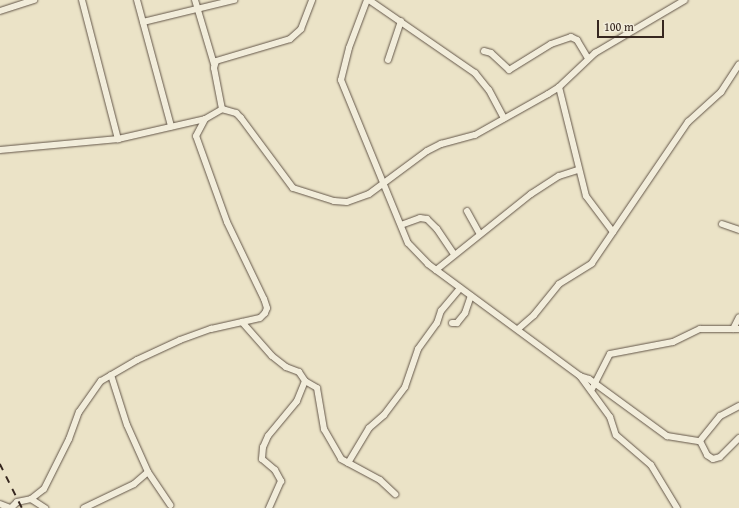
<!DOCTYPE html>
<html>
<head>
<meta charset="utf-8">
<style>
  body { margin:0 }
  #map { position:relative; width:739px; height:508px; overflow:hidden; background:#ebe3c7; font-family:"Gentium Book Plus",serif }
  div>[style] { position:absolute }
  .roads { filter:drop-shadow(0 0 1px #635649) drop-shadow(0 0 1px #635649) }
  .minor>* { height:6px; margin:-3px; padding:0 3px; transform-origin:3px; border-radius:3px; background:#f2eddb }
  .rail>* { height:1.5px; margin-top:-0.75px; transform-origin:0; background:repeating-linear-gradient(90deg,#36271f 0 7px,transparent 0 14px) }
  span { translate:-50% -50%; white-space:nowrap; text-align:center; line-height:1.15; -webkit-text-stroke:3px #f2eddb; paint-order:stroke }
  .scale { position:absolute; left:597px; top:20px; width:67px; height:18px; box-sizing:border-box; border:2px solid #36271f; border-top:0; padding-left:5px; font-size:12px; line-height:14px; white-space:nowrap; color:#36271f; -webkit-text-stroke:3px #f2eddb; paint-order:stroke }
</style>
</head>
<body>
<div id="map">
  <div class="roads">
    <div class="minor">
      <i style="left:82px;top:0;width:144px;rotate:75.5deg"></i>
      <i style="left:137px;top:0;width:131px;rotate:74.9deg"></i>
      <i style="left:195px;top:0;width:67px;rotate:73.5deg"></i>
      <i style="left:367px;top:0;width:51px;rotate:110.6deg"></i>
      <i style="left:349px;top:48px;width:33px;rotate:104deg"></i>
      <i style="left:341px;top:80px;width:176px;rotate:67.7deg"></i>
      <i style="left:408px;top:243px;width:29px;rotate:46deg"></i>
      <i style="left:428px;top:264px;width:189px;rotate:36.4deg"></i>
      <i style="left:580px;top:376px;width:51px;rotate:53.8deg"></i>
      <i style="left:610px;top:417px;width:19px;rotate:72deg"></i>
      <i style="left:616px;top:435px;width:46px;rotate:40.6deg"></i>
      <i style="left:651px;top:465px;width:50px;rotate:58.8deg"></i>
      <i style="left:369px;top:0;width:129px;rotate:34.6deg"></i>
      <i style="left:475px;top:73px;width:22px;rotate:51deg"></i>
      <i style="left:489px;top:90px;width:32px;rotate:62deg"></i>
      <i style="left:0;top:11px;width:36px;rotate:-18deg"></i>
      <i style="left:143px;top:22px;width:94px;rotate:-13.6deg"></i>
      <i style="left:484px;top:51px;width:7px;rotate:16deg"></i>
      <i style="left:491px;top:53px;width:25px;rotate:43deg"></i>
      <i style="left:509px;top:70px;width:49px;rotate:-31.8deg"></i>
      <i style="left:551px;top:44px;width:21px;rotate:-19deg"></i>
      <i style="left:571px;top:37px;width:7px;rotate:27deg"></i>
      <i style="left:577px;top:40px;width:21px;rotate:59deg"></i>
      <i style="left:388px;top:60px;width:41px;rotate:-71.6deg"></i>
      <i style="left:559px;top:87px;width:112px;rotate:76.1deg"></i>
      <i style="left:586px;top:196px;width:45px;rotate:53.1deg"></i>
      <i style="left:222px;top:109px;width:15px;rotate:16deg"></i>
      <i style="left:236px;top:113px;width:7px;rotate:45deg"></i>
      <i style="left:241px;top:118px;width:87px;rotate:53.4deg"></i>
      <i style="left:293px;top:188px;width:43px;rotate:17.6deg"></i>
      <i style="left:334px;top:201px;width:13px;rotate:4deg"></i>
      <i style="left:347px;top:202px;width:23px;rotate:-20deg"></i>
      <i style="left:369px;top:194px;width:72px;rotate:-36.6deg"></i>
      <i style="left:427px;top:151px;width:16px;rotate:-27deg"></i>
      <i style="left:441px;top:144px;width:35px;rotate:-15deg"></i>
      <i style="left:475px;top:135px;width:84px;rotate:-29.3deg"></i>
      <i style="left:548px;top:94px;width:13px;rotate:-32deg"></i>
      <i style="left:559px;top:87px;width:50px;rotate:-43.4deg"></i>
      <i style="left:595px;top:53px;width:104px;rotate:-30.5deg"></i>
      <i style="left:0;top:150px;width:119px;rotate:-5.3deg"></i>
      <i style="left:118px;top:139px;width:89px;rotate:-12.9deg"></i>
      <i style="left:467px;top:211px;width:25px;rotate:61deg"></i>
      <i style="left:722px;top:224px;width:18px;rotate:19deg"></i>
      <i style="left:401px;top:225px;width:20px;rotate:-20deg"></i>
      <i style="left:420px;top:218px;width:7px;rotate:8deg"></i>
      <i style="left:427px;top:219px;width:14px;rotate:45deg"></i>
      <i style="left:437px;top:229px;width:29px;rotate:56deg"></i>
      <i style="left:436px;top:270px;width:122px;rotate:-38.7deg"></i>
      <i style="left:531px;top:194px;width:33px;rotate:-33deg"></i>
      <i style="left:559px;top:176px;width:20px;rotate:-18deg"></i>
      <i style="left:242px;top:322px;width:45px;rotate:48.6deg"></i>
      <i style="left:272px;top:356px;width:18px;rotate:38deg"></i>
      <i style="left:286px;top:367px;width:14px;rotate:21deg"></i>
      <i style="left:299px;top:372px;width:11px;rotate:56deg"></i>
      <i style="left:305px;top:381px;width:22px;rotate:112deg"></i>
      <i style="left:297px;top:401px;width:45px;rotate:129.6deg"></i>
      <i style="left:268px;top:436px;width:12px;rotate:114deg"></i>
      <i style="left:263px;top:447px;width:12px;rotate:95deg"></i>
      <i style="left:262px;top:459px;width:17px;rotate:40deg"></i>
      <i style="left:275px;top:470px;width:13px;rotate:61deg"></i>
      <i style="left:281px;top:481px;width:30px;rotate:114deg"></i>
      <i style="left:452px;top:323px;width:5px"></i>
      <i style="left:457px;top:323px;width:13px;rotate:-51deg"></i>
      <i style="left:465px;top:313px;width:18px;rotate:-71deg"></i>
      <i style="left:518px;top:329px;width:21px;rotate:-41deg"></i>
      <i style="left:534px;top:315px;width:40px;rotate:-51deg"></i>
      <i style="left:559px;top:284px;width:39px;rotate:-32deg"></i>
      <i style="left:592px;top:263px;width:171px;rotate:-55.8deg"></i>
      <i style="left:688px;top:122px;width:45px;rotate:-42.3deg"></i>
      <i style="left:721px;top:92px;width:33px;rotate:-57deg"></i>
      <i style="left:733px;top:329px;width:13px;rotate:-63deg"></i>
      <i style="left:111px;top:375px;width:52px;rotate:72.3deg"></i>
      <i style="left:127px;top:425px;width:51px;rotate:65.9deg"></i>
      <i style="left:148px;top:472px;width:40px;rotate:56deg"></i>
      <i style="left:580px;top:376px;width:9px;rotate:18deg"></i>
      <i style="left:589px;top:379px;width:97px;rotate:36.2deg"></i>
      <i style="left:667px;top:436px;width:33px;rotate:9deg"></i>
      <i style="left:305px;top:381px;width:14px;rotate:30deg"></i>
      <i style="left:317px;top:388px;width:42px;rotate:80.3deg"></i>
      <i style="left:324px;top:429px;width:34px;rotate:60deg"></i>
      <i style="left:341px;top:459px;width:44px;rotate:28.3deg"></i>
      <i style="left:380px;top:480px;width:21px;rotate:43deg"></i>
      <i style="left:592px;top:389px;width:39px;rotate:-63deg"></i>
      <i style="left:610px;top:354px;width:64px;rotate:-10.8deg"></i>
      <i style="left:673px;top:342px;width:30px;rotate:-26deg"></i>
      <i style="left:700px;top:329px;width:39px"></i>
      <i style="left:739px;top:406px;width:21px;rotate:152deg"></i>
      <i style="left:720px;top:416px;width:32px;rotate:129deg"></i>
      <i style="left:700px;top:441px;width:16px;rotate:63deg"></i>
      <i style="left:707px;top:455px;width:7px;rotate:34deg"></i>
      <i style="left:713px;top:459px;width:7px;rotate:-16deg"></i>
      <i style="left:720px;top:457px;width:27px;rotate:-45deg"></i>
      <i style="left:348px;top:463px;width:41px;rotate:-59deg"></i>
      <i style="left:369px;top:428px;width:20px;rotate:-41deg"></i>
      <i style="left:384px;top:415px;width:35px;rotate:-53deg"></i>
      <i style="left:405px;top:387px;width:40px;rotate:-71.1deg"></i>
      <i style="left:418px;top:349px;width:32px;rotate:-54deg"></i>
      <i style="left:437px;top:323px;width:13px;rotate:-72deg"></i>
      <i style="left:441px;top:311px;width:30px;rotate:-50deg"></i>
      <i style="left:31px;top:499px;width:17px;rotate:33deg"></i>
      <i style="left:0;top:504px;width:11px;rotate:22deg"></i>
      <i style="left:11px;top:508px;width:8px;rotate:-45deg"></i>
      <i style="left:17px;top:502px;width:14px;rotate:-12deg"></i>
      <i style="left:31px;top:499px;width:16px;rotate:-38deg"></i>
      <i style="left:44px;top:489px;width:56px;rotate:-63.4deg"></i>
      <i style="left:69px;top:439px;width:29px;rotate:-70deg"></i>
      <i style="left:79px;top:412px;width:38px;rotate:-55deg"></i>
      <i style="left:101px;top:381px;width:42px;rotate:-30.3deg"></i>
      <i style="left:137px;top:360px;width:47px;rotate:-24.9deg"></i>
      <i style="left:180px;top:340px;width:33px;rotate:-20deg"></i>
      <i style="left:211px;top:329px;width:50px;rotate:-12.7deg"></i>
      <i style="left:260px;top:318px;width:7px;rotate:-45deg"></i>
      <i style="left:265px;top:313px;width:5px;rotate:-68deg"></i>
      <i style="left:267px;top:308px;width:9px;rotate:-108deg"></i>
      <i style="left:264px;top:299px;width:85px;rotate:-115.7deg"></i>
      <i style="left:227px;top:222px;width:91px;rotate:-109.8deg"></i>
      <i style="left:196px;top:136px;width:19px;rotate:-62deg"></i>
      <i style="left:205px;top:119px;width:20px;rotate:-30deg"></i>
      <i style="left:222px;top:109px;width:42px;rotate:-101deg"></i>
      <i style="left:214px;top:68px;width:7px;rotate:-74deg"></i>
      <i style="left:216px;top:61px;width:77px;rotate:-16.6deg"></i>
      <i style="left:290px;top:39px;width:15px;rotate:-42deg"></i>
      <i style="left:301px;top:29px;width:31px;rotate:-69deg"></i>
      <i style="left:84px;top:508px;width:55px;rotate:-25.6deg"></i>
      <i style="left:134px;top:484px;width:18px;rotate:-41deg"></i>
    </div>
  </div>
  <div class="rail">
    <i style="left:0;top:464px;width:49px;rotate:63.4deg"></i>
  </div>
  <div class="scale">100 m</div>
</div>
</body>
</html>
